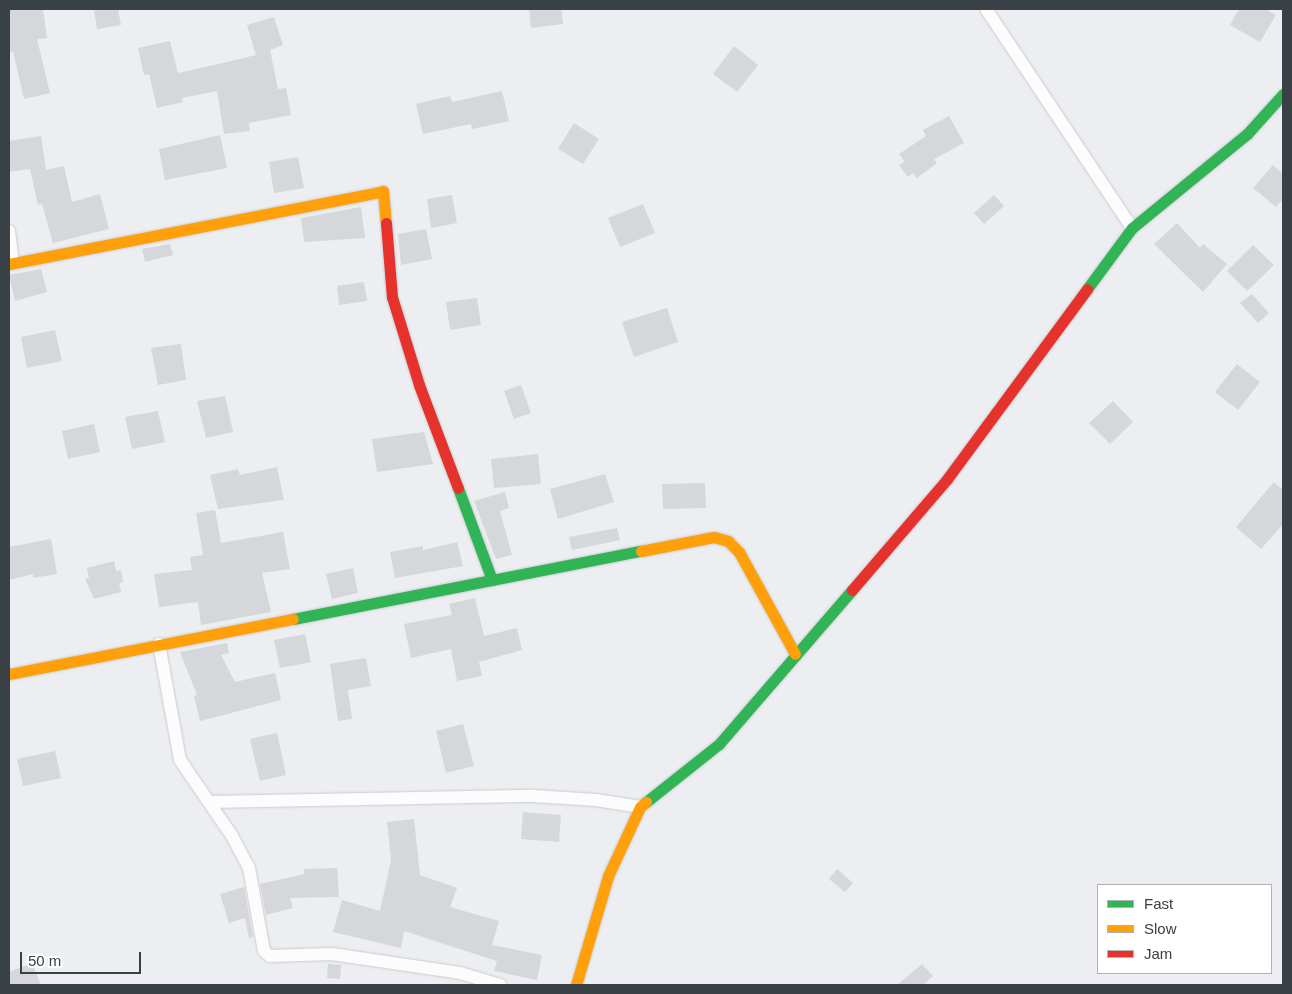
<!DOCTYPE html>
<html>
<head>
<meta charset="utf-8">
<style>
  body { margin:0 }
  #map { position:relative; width:1292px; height:994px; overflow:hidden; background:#eceef1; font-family:Helvetica,sans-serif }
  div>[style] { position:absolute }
  .building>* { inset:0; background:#d5d7da }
  .roads { filter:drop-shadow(0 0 1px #cacccf) drop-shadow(0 0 1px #cacccf) }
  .street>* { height:12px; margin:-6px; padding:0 6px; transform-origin:6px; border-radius:6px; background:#fcfcfd }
  .fast>* { height:11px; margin:-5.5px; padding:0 5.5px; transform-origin:5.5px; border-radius:5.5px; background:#30b455 }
  .slow>* { height:11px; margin:-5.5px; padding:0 5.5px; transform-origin:5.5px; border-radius:5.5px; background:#ff9f0a }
  .jam>* { height:11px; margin:-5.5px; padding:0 5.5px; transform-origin:5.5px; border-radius:5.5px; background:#e5322d }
  span { translate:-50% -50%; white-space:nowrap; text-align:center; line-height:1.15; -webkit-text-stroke:4px #fff; paint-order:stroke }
  .frame { position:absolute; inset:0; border:10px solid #394046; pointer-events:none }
  .legend { position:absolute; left:1097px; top:884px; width:175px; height:90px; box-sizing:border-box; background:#fff; border:1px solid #b0b3b5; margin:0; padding:6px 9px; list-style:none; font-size:15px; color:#394046 }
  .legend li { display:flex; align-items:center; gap:10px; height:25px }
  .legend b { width:25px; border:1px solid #b0b3b5 }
  .scale { position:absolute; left:20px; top:952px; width:121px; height:22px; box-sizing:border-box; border:2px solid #394046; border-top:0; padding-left:6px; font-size:15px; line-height:18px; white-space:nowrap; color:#394046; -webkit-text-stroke:4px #fff; paint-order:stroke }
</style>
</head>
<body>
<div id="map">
  <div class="building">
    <i style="clip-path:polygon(9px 9px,43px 9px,47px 38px,37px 39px,50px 93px,24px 99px,13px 51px,9px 52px)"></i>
    <i style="clip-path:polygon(94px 9px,118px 9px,121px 25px,97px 29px)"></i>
    <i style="clip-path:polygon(529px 9px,561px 9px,563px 24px,531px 28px)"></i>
    <i style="clip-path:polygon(1239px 9px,1265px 9px,1276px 15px,1260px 42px,1230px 25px)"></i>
    <i style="clip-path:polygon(274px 17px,283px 45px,270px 50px,278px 89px,286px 88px,291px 115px,249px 123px,250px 131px,224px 134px,217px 91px,182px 98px,183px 102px,157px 108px,149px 74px,144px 75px,138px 48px,170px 41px,178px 73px,214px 65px,256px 55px,247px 25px)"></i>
    <i style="clip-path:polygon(734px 46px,758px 65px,737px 92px,713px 74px)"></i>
    <i style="clip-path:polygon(502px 91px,509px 121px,472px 129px,471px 124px,423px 134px,416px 104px,450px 96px,452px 102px)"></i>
    <i style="clip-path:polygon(949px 116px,964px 143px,934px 159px,937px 163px,917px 178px,913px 173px,908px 177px,899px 165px,905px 162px,899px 154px,926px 136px,923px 130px)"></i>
    <i style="clip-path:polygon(574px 123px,599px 139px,583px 164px,558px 149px)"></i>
    <i style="clip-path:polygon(220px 135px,227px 168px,165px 180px,159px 149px)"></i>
    <i style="clip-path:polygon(41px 136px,46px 170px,64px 166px,72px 202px,100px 194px,109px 229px,53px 243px,42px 204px,38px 205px,30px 169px,9px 172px,9px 141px)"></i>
    <i style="clip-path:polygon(298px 157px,304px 188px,274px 193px,269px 162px)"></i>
    <i style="clip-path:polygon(1273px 165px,1283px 174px,1283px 199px,1276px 207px,1253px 188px)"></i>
    <i style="clip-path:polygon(452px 195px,457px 223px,431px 228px,427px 199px)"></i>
    <i style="clip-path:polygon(994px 195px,1004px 206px,984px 224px,974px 213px)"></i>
    <i style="clip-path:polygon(643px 204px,655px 233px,620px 247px,608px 218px)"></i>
    <i style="clip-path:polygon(361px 207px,365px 238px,304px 242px,301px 218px)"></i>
    <i style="clip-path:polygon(1177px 223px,1200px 248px,1203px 244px,1227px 264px,1203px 292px,1154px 244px)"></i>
    <i style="clip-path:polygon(426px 229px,432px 259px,401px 265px,398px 234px)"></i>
    <i style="clip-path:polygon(170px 244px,173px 255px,145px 262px,142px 249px)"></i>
    <i style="clip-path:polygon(1253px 245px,1274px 265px,1247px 291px,1227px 271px)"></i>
    <i style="clip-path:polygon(41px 269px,47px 292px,15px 301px,9px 275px)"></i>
    <i style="clip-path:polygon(364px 282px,367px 301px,339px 305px,337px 286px)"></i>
    <i style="clip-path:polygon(1252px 294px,1269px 313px,1258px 323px,1240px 303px)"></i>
    <i style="clip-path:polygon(477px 298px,481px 325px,450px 330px,446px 302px)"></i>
    <i style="clip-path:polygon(667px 308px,678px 342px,634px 357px,622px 322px)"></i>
    <i style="clip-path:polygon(55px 330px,62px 361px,27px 368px,21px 337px)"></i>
    <i style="clip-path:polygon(181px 344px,186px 380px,158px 385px,151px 348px)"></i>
    <i style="clip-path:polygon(1237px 364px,1260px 382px,1238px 410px,1215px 392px)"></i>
    <i style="clip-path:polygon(521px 385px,531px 413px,514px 419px,504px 391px)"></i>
    <i style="clip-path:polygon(225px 396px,233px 432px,206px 438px,197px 401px)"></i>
    <i style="clip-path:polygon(1113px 401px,1133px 422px,1110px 444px,1089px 423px)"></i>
    <i style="clip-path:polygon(158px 411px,165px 442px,132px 449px,125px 417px)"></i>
    <i style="clip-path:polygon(94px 424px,100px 452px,68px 459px,62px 431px)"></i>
    <i style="clip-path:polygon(424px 432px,433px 464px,377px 472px,372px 439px)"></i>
    <i style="clip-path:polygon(538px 454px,541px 484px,494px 488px,491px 459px)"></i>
    <i style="clip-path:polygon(277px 467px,284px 500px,218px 509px,210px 475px,238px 469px,240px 475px)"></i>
    <i style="clip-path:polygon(605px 474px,614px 502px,558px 519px,550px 489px)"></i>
    <i style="clip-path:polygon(1274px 482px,1283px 490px,1283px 524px,1261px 549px,1236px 527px)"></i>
    <i style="clip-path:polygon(705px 483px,706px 508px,663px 509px,662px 484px)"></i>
    <i style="clip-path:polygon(505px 492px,509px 508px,500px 511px,512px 555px,496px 559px,474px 501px)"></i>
    <i style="clip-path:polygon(215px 510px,221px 543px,283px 532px,290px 569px,262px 573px,271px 612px,201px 625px,198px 602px,159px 607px,154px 574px,192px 570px,190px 557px,203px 555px,196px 513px)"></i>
    <i style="clip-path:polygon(617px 528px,620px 540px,572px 550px,569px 537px)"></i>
    <i style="clip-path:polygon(51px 539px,57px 574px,33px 578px,33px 574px,9px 580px,9px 547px)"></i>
    <i style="clip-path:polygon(457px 542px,463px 566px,395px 578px,390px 552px,423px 546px,423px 550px)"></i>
    <i style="clip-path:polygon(114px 561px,116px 571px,121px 570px,123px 582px,119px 583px,121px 592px,94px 599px,85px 579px,89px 578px,87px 568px)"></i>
    <i style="clip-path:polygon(353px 568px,358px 593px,332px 599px,326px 574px)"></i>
    <i style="clip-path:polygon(475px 598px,484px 636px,517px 628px,522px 650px,479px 662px,482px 676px,457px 681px,451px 649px,411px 658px,404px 624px,452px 615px,449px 604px)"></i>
    <i style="clip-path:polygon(305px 634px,311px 662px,280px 668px,274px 640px)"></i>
    <i style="clip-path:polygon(227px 643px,229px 653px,221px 655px,235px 682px,275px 673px,281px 700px,200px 721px,194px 696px,197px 695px,180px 652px)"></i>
    <i style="clip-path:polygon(366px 658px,371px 686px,348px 690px,352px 719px,338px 721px,330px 664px)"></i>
    <i style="clip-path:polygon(463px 724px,474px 766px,446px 773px,436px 731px)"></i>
    <i style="clip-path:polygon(277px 733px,286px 775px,260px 781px,250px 739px)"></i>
    <i style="clip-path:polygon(55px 751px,61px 778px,23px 786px,17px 759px)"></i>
    <i style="clip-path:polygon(523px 812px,561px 815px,559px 842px,521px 839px)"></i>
    <i style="clip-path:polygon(414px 819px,420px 875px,457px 888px,450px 907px,499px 921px,492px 945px,542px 955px,537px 980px,494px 971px,497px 961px,404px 931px,401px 948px,333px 932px,342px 900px,380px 911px,391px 860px,387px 822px)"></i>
    <i style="clip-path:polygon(337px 868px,339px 897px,290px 898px,293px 908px,266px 915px,260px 884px,304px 874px,304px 869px)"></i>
    <i style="clip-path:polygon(837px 869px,853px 883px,845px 892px,829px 879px)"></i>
    <i style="clip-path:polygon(244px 887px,253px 937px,249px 938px,245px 918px,229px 923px,220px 894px)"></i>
    <i style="clip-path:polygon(32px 963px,41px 985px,9px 985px,9px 972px)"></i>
    <i style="clip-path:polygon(328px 964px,341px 965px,340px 979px,327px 978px)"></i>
    <i style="clip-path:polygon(922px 964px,933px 976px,923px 985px,897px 985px)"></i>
  </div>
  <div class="roads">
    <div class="street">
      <i style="left:986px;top:9px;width:263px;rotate:56.3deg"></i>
      <i style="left:9px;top:231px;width:32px;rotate:83deg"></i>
      <i style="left:159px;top:644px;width:118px;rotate:79.7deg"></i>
      <i style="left:180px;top:760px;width:92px;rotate:55.6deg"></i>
      <i style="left:232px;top:836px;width:36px;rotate:62deg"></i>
      <i style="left:249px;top:868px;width:84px;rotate:79.8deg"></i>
      <i style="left:264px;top:951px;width:8px;rotate:40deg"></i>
      <i style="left:270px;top:956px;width:62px;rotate:-1.8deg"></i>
      <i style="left:332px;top:954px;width:129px;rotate:8.4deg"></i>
      <i style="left:460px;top:973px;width:42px;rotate:16.7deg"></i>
      <i style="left:210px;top:802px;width:323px;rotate:-1.1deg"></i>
      <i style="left:533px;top:796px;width:63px;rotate:3.6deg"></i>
      <i style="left:596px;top:800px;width:45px;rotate:9deg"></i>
    </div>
    <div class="fast">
      <i style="left:1087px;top:289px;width:76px;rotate:-53.6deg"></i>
      <i style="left:1132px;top:228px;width:149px;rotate:-39.3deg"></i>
      <i style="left:1247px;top:134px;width:54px;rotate:-48deg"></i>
      <i style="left:458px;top:488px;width:98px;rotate:69.7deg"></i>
      <i style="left:293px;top:619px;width:355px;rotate:-11.1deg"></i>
      <i style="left:646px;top:802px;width:93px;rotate:-38.5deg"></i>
      <i style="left:719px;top:744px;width:203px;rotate:-49.2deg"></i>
    </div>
    <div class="slow">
      <i style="left:9px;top:264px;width:381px;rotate:-11deg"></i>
      <i style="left:383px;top:191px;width:32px;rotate:85deg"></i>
      <i style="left:641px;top:551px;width:74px;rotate:-10.9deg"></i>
      <i style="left:714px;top:537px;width:15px;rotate:16deg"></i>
      <i style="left:728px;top:541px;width:16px;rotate:45deg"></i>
      <i style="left:739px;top:552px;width:116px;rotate:61.2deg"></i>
      <i style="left:9px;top:674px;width:289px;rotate:-11deg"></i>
      <i style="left:576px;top:985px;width:114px;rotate:-73.6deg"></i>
      <i style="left:608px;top:876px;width:76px;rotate:-65.1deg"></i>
      <i style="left:640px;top:807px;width:8px;rotate:-40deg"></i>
    </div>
    <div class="jam">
      <i style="left:386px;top:223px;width:74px;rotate:85.4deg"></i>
      <i style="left:392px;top:297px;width:92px;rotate:72.9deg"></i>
      <i style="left:419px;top:385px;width:110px;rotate:69.3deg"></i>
      <i style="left:852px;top:590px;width:146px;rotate:-49.4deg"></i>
      <i style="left:947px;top:479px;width:236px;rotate:-53.6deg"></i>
    </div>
  </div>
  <div class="frame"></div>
  <ul class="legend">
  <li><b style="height:6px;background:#30b455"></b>Fast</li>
  <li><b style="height:6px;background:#ff9f0a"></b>Slow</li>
  <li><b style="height:6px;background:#e5322d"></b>Jam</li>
  </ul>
  <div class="scale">50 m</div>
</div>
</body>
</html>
